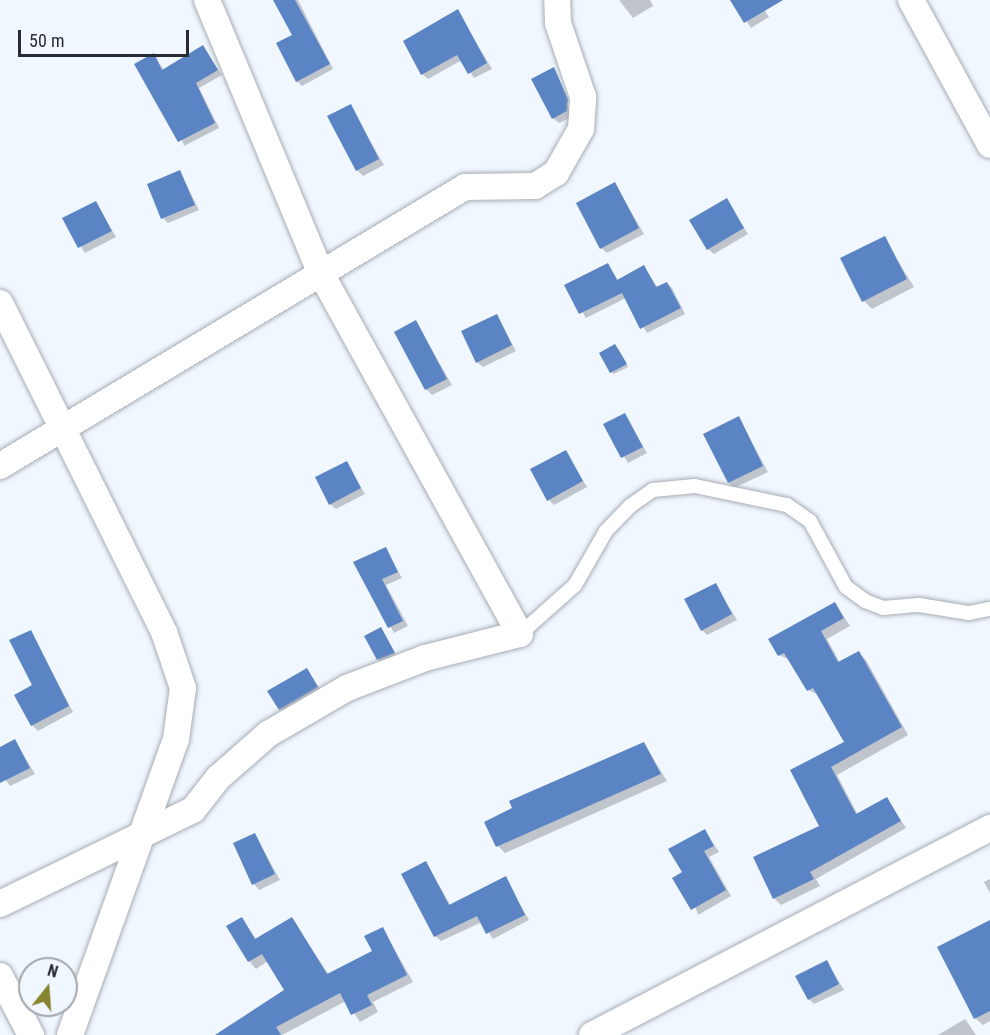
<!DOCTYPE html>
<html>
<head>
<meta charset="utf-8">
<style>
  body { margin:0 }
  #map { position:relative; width:990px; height:1035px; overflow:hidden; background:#f1f7ff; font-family:"Roboto Condensed",sans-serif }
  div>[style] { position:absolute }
  .shadow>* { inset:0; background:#0003 }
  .building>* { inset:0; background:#5a84c4 }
  .roads { filter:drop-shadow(0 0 2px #a8adb4) drop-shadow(0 0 2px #a8adb4) }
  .lane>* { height:14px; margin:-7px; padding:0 7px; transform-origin:7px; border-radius:7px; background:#fff }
  .street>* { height:26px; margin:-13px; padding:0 13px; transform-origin:13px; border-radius:13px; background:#fff }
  span { translate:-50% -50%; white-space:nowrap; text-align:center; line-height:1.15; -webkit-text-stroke:6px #f1f7ff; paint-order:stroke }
  .north { position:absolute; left:18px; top:957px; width:60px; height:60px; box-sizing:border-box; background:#f1f7ff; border:2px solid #a1a5ab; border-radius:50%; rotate:17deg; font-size:16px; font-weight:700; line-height:24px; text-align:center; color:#292b2e }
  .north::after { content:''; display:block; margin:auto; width:21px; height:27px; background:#88842d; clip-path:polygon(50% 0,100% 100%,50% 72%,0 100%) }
  .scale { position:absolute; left:18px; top:30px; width:171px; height:27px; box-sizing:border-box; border:3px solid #292b2e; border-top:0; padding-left:8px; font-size:18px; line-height:21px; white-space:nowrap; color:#292b2e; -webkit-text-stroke:4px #f1f7ff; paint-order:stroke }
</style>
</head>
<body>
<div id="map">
  <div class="shadow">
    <i style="clip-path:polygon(275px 0,298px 0,333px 69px,302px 86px,297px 81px,294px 35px)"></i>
    <i style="clip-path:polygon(619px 0,650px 0,653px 6px,633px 18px)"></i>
    <i style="clip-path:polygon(732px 0,758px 0,769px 17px,751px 28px)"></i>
    <i style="clip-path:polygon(457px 11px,492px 69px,474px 78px,462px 60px,428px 79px,422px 74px)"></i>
    <i style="clip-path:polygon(203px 47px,222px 75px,199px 88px,219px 128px,184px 146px,153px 55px,164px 70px)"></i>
    <i style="clip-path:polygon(553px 69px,572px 117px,559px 123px,553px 118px)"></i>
    <i style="clip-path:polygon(350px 106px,384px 165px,363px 176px,357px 170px)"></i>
    <i style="clip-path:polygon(180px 172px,199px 210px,168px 223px,163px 218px)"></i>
    <i style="clip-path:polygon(615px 184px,644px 234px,607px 253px,601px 248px)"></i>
    <i style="clip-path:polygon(726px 200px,748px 234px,714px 254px,708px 249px)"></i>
    <i style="clip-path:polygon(95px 202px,116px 237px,85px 253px,64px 219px)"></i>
    <i style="clip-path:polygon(884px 238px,914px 287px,872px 309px,864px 301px)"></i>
    <i style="clip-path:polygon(608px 264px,618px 280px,644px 267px,658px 288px,667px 283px,672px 288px,685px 314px,647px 333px,626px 298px,586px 318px,566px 285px)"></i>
    <i style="clip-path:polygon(497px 316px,516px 351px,483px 367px,477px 362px)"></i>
    <i style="clip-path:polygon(416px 322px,452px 385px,432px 395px,426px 389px)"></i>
    <i style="clip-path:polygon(618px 348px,628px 367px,614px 374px,611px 372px)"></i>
    <i style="clip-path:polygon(625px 415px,647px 453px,628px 463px,605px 425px)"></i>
    <i style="clip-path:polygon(739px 418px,768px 472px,734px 488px,729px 483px)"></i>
    <i style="clip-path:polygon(565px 452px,587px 487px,554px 505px,549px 500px)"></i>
    <i style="clip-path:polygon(346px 463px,365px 494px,336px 509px,330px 504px)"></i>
    <i style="clip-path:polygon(385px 548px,402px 578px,386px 585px,408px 626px,394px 633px,355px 563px)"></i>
    <i style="clip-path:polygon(716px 585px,737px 620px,707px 635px,702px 630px)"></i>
    <i style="clip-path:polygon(835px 604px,850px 626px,827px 639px,840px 663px,859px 653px,866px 660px,908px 735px,837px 775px,858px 815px,887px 799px,906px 828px,816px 879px,820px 886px,781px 905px,774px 898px,821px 826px,792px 770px,846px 742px,819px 695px,808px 690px,790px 660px,779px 655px)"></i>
    <i style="clip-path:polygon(383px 631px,396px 655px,381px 662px,378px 659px)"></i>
    <i style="clip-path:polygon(31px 632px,73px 712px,38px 731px,32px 725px)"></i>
    <i style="clip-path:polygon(307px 670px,323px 693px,285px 715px,269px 691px)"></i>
    <i style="clip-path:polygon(15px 741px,35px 774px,10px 786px,0 772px,0 748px)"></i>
    <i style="clip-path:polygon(644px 744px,667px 781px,505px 853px,498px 846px,486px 823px)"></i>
    <i style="clip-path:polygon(705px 831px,719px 852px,709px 857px,731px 896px,698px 915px,684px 873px)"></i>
    <i style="clip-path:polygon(255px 835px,280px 880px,259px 890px,254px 884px)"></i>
    <i style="clip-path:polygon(426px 863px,451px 906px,505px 878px,529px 920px,493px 939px,482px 922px,441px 941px,435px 936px)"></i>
    <i style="clip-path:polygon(990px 879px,990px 893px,984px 882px)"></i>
    <i style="clip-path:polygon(241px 919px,257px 940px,292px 919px,329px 975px,374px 952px,383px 929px,413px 982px,373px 1002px,378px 1012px,360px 1022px,346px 1001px,282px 1035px,216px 1035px,286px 991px,268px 961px,256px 969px,249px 961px)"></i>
    <i style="clip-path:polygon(990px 922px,990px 1021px,983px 1025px,975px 1018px)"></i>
    <i style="clip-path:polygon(827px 962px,844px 990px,814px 1004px,809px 999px)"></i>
    <i style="clip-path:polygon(965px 1019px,976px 1035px,938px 1035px)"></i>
  </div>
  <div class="building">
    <i style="clip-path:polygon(273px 0,295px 0,330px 64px,296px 82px,276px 43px,292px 35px)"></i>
    <i style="clip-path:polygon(730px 0,783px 0,744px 23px)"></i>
    <i style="clip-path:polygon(458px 9px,487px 63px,468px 74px,457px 55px,421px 75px,403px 41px)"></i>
    <i style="clip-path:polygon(203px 45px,218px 70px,196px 83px,215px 123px,178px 142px,134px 64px,154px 53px,162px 70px)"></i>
    <i style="clip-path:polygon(554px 67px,568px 99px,567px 111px,552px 119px,531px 79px)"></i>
    <i style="clip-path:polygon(351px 104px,379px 159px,356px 171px,327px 116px)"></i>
    <i style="clip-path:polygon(180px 170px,195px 205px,161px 219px,147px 184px)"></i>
    <i style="clip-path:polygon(615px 182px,639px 228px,600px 249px,576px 203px)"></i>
    <i style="clip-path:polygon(727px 198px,744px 228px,707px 250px,689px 220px)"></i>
    <i style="clip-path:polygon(96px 201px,112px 231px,78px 248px,62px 218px)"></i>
    <i style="clip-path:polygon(885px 236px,907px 279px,862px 302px,840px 258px)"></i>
    <i style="clip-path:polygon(608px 263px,617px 280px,644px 265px,656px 287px,667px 282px,681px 308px,640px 329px,622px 293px,579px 314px,564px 285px)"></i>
    <i style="clip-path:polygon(497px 314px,512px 345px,476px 363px,461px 331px)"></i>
    <i style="clip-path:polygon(416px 320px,447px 379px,425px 390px,394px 332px)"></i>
    <i style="clip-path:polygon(615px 344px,627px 364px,610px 373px,599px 353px)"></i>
    <i style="clip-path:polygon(625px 413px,643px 447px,621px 458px,603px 424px)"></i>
    <i style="clip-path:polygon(739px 416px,763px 466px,728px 483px,703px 434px)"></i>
    <i style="clip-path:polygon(566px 450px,583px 481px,547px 501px,530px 469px)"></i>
    <i style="clip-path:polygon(347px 461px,361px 488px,329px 505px,315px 477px)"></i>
    <i style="clip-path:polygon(386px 547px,398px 572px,382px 579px,403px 621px,388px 628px,353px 562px)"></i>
    <i style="clip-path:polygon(716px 583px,732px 614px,701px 631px,684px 599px)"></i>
    <i style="clip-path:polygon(835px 602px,844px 618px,821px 631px,838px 662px,859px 651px,902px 727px,831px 767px,856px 814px,887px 797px,901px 821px,810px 872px,814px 879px,773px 899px,753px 857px,819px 826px,790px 770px,844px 742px,813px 688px,807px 691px,784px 653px,778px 656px,768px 639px)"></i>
    <i style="clip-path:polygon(381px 627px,395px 653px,377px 660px,364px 636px)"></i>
    <i style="clip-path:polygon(31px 630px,69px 706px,31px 726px,14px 695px,32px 685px,9px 640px)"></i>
    <i style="clip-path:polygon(307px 668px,318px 687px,279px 710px,267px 691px)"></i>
    <i style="clip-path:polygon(15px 739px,30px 768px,0 783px,0 747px)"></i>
    <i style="clip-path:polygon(644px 742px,661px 774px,496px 847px,484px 822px,512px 808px,509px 801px)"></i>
    <i style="clip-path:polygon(705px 829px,714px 846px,704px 851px,726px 890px,691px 910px,672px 878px,682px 872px,668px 849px)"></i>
    <i style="clip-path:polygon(255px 833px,275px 874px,252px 885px,233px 843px)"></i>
    <i style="clip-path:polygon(426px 861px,449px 905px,506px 876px,525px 915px,486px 934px,477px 916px,434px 937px,401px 874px)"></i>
    <i style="clip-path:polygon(242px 917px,255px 939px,292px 917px,327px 974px,372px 951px,364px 936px,383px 927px,407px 975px,367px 995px,372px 1005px,351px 1015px,340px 993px,276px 1027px,281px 1035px,215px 1035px,284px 990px,262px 954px,248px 962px,226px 926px)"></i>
    <i style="clip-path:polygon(990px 920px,990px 1011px,974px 1019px,937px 947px)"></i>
    <i style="clip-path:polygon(827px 960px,839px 984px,808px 1000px,795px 976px)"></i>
  </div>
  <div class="roads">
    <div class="lane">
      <i style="left:520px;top:634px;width:74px;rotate:-41.7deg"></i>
      <i style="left:575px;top:585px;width:62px;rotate:-60.1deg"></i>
      <i style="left:606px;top:531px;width:35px;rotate:-46deg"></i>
      <i style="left:630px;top:506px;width:28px;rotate:-35deg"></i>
      <i style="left:653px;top:490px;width:42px;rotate:-5.4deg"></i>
      <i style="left:695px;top:486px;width:94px;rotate:11.7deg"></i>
      <i style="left:787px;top:505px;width:28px;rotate:35deg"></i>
      <i style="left:810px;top:521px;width:75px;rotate:61.4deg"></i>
      <i style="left:846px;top:587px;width:24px;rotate:36deg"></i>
      <i style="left:865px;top:601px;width:19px;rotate:21deg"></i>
      <i style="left:883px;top:608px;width:36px;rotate:-5deg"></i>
      <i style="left:919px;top:605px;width:51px;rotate:9.1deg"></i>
      <i style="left:969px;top:613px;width:21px;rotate:-11deg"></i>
    </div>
    <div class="street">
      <i style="left:911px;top:0;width:165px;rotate:61.4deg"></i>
      <i style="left:0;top:303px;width:368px;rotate:63.5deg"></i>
      <i style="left:164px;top:632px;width:59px;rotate:71.3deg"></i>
      <i style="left:183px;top:688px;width:51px;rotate:97.8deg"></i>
      <i style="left:176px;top:739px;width:314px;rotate:109.7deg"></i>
      <i style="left:0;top:466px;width:542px;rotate:-30.96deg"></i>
      <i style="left:465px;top:187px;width:70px;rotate:-0.8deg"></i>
      <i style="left:535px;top:186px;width:25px;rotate:-32deg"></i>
      <i style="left:556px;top:173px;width:51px;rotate:-60.4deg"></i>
      <i style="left:581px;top:129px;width:32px;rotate:-86deg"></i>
      <i style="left:583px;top:97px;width:78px;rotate:-108.7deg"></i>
      <i style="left:558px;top:23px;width:23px;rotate:-92deg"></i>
      <i style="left:0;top:904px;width:215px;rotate:-26deg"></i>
      <i style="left:193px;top:810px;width:41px;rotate:-52deg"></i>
      <i style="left:218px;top:778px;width:67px;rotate:-41.3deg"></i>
      <i style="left:268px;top:734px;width:91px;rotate:-30.2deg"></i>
      <i style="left:347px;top:688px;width:84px;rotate:-21deg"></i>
      <i style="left:425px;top:658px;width:98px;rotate:-14.2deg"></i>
      <i style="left:520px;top:634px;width:411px;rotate:-118.9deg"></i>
      <i style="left:321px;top:274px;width:297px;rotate:-112.6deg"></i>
      <i style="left:0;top:976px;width:67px;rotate:62.3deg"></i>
      <i style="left:592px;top:1035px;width:449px;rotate:-27.5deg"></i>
    </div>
  </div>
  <div class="north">N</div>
  <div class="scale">50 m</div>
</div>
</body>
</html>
